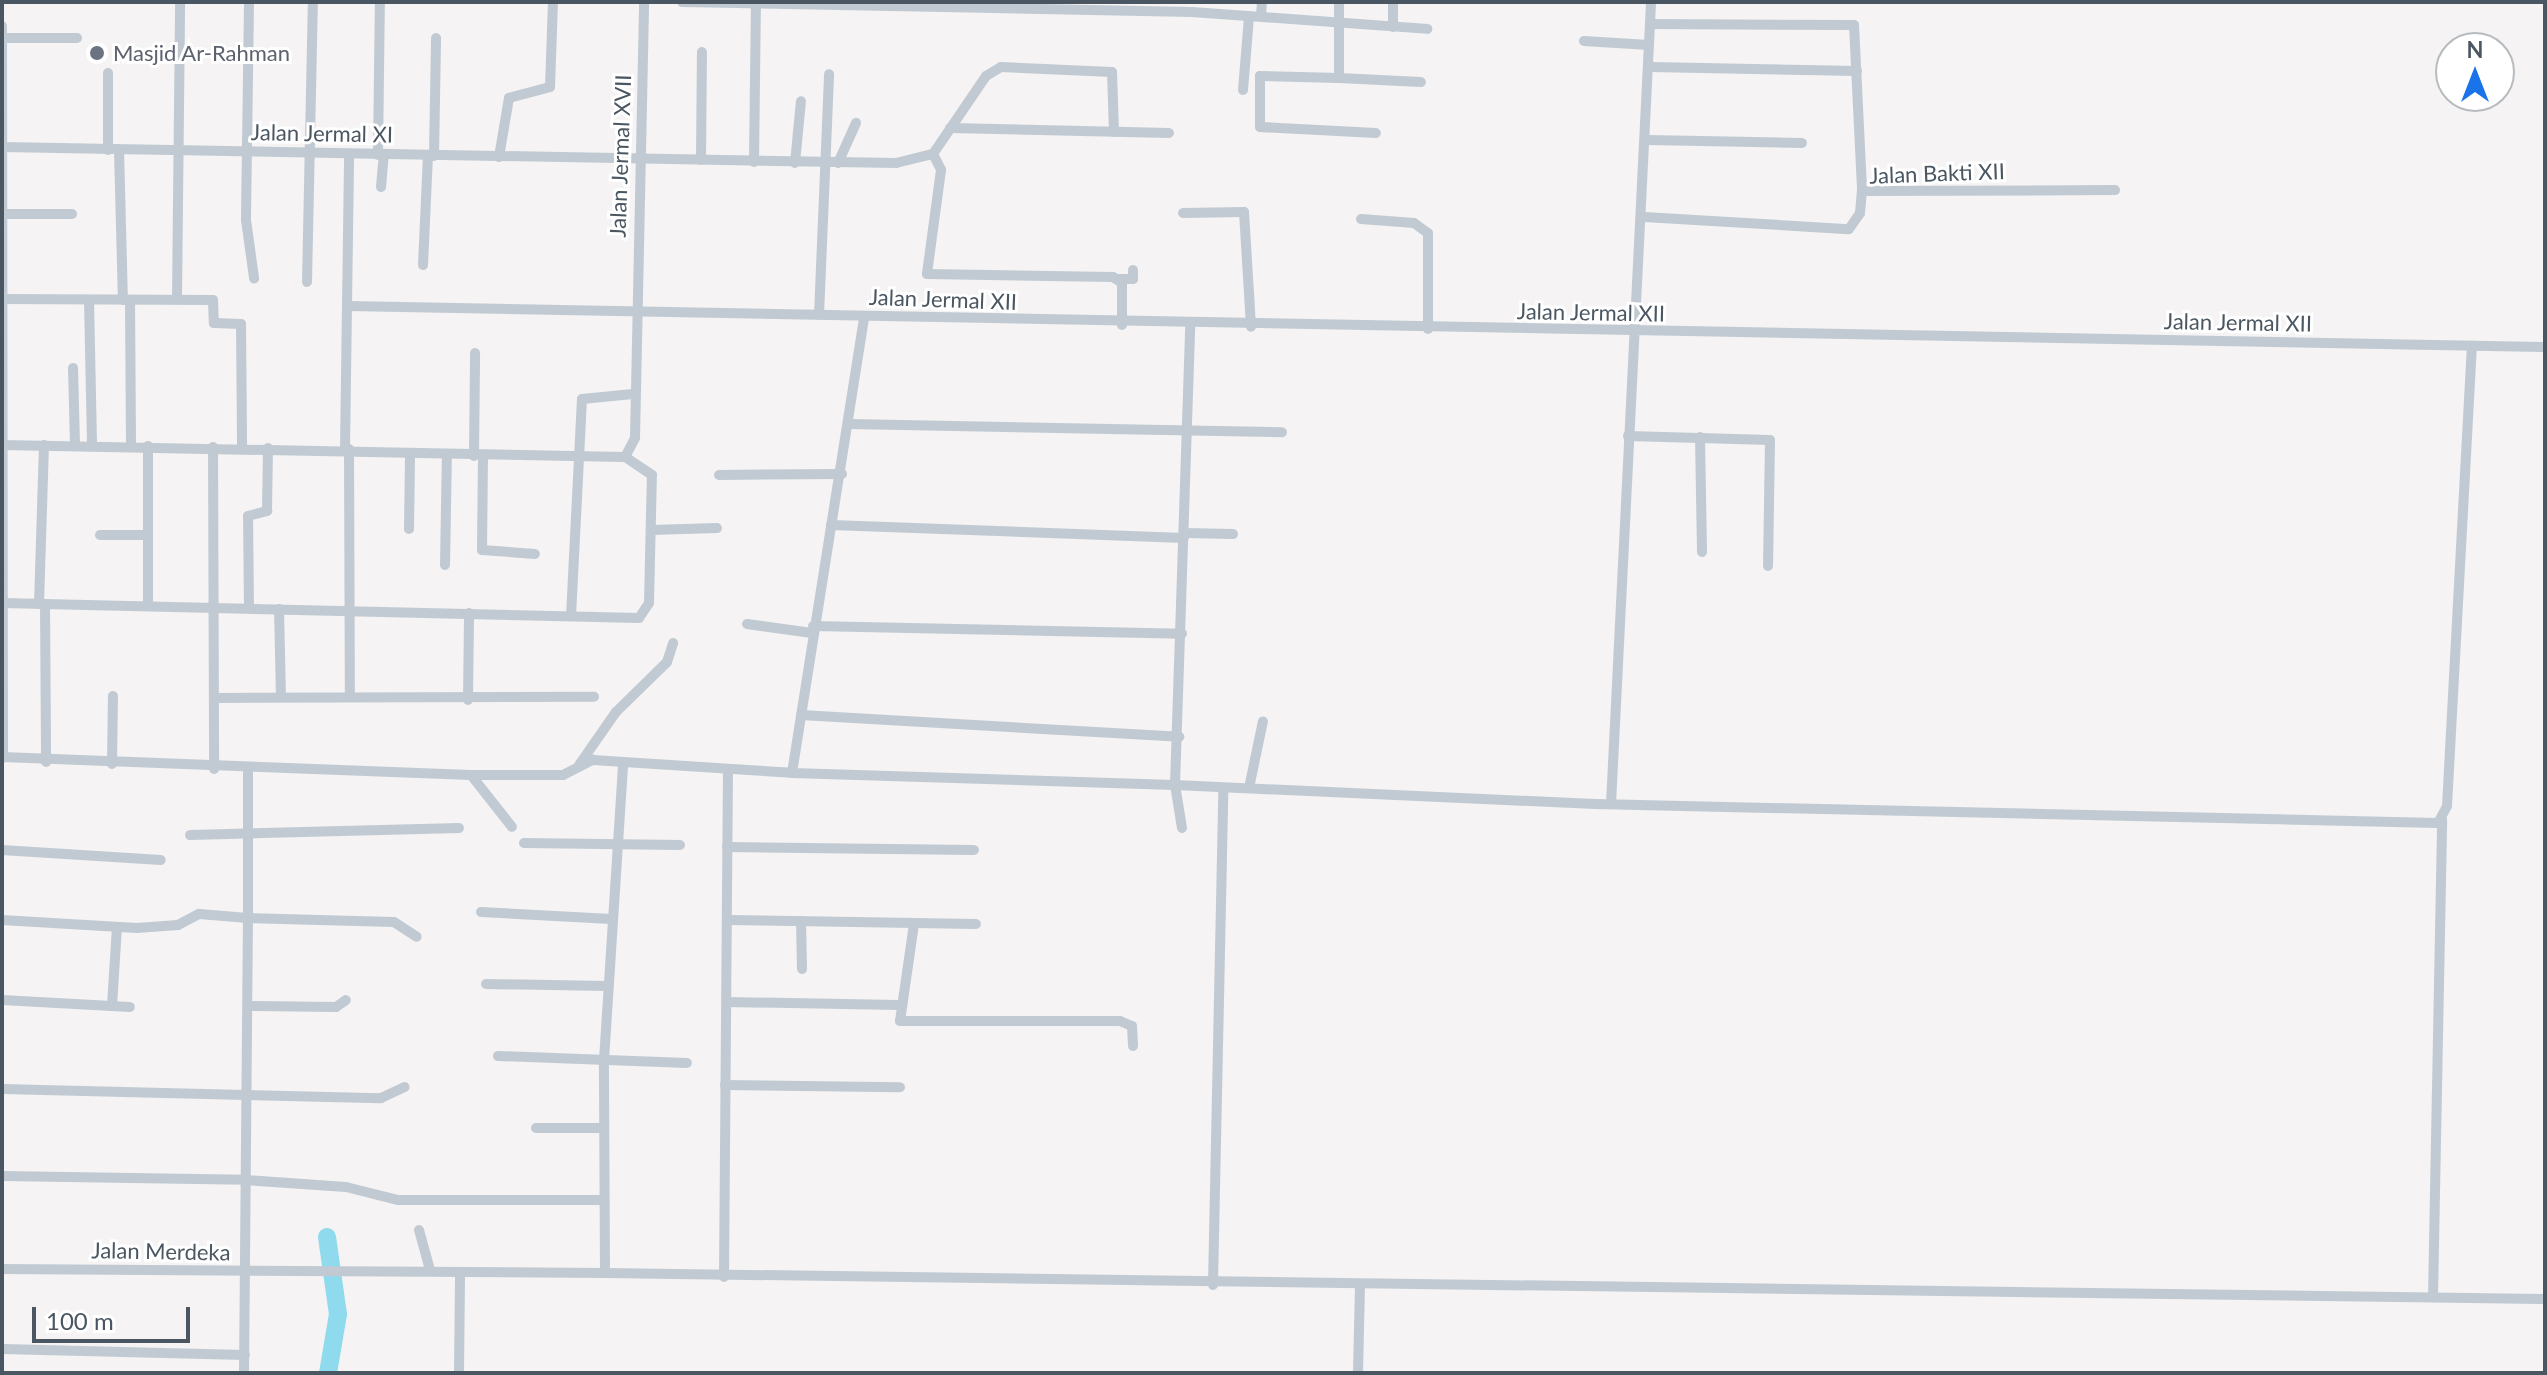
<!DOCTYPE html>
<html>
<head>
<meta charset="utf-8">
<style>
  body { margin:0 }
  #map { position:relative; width:2547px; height:1375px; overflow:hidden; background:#f5f3f3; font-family:Lato,sans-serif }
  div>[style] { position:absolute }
  .river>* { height:18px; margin:-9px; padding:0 9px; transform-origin:9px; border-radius:9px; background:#90daee }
  .minor>* { height:10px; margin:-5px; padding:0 5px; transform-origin:5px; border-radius:5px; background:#c1cad2 }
  .dots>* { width:22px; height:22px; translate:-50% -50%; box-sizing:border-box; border:4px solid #fff; border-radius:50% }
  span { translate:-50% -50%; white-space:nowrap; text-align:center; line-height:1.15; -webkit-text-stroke:6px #fff; paint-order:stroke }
  .worship-label { font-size:22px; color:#5b616d }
  .left { translate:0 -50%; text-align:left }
  .street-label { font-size:22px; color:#4a5661 }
  .frame { position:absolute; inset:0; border:4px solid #4a5661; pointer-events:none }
  .north { position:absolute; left:2435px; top:32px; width:80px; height:80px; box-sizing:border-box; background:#fff; border:2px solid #b7bbc0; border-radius:50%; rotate:0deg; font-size:22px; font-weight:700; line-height:32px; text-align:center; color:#4a5661 }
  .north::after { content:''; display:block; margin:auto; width:28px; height:36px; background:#1a73e8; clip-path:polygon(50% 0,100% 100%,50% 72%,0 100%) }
  .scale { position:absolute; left:32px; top:1307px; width:158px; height:36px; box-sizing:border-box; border:4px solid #4a5661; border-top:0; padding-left:10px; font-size:24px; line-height:28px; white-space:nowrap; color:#4a5661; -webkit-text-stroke:6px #fff; paint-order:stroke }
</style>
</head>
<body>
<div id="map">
  <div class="river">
    <i style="left:327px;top:1237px;width:78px;rotate:81.9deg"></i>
    <i style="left:338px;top:1314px;width:60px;rotate:99.6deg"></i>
  </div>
  <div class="minor">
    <i style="left:249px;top:2px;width:218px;rotate:90.8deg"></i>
    <i style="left:246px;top:220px;width:59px;rotate:82.1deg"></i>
    <i style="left:682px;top:2px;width:510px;rotate:1.12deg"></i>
    <i style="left:1192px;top:12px;width:236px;rotate:4.1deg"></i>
    <i style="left:1339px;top:2px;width:76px;rotate:90deg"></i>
    <i style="left:1339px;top:78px;width:79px;rotate:-178.5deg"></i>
    <i style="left:1260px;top:76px;width:51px;rotate:90deg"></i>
    <i style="left:1260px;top:127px;width:116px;rotate:3deg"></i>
    <i style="left:1261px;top:16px;width:14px;rotate:-86deg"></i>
    <i style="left:1650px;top:24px;width:204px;rotate:0.3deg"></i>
    <i style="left:1854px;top:25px;width:166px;rotate:87.2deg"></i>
    <i style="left:2px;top:26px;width:732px;rotate:89.92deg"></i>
    <i style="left:1393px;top:27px;width:25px;rotate:-90deg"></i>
    <i style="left:2px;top:38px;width:75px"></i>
    <i style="left:1584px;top:41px;width:65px;rotate:3.5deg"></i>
    <i style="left:1650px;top:67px;width:207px;rotate:1.1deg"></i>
    <i style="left:108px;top:73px;width:77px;rotate:90deg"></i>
    <i style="left:1339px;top:78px;width:82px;rotate:2.8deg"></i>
    <i style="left:1243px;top:90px;width:73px;rotate:-85.3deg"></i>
    <i style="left:950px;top:128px;width:219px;rotate:1.3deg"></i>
    <i style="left:1648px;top:140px;width:154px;rotate:1.1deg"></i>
    <i style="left:2px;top:147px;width:894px;rotate:1.03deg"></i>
    <i style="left:896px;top:163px;width:38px;rotate:-14deg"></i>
    <i style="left:933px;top:154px;width:94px;rotate:-55.8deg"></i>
    <i style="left:986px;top:76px;width:17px;rotate:-31deg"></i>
    <i style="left:1001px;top:67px;width:111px;rotate:2.6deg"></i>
    <i style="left:1112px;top:72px;width:60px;rotate:88.1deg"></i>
    <i style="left:119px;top:150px;width:150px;rotate:88.5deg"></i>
    <i style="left:933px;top:154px;width:18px;rotate:63deg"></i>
    <i style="left:941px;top:170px;width:105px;rotate:97.7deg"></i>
    <i style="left:927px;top:274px;width:186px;rotate:0.9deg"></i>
    <i style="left:1113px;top:277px;width:11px;rotate:34deg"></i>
    <i style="left:1122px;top:283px;width:42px;rotate:90deg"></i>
    <i style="left:378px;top:155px;width:153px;rotate:-89.3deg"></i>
    <i style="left:434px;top:156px;width:118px;rotate:-89deg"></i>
    <i style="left:499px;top:157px;width:60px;rotate:-80.4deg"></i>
    <i style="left:509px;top:98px;width:42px;rotate:-15deg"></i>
    <i style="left:550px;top:87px;width:85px;rotate:-88deg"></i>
    <i style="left:701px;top:160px;width:108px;rotate:-89.5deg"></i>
    <i style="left:754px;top:162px;width:158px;rotate:-89.3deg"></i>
    <i style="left:795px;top:163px;width:62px;rotate:-84.5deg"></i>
    <i style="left:838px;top:163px;width:44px;rotate:-65.8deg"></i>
    <i style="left:381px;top:187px;width:32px;rotate:-85deg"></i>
    <i style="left:1183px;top:213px;width:61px;rotate:-0.9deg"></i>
    <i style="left:1244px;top:212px;width:115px;rotate:86.5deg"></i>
    <i style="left:5px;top:214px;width:67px"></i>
    <i style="left:1644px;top:217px;width:205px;rotate:3.4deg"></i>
    <i style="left:1849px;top:229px;width:19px;rotate:-55deg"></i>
    <i style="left:1860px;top:213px;width:22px;rotate:-85deg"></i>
    <i style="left:1862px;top:191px;width:253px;rotate:-0.2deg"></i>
    <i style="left:1361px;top:219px;width:53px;rotate:4.3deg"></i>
    <i style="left:1414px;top:223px;width:17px;rotate:36deg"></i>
    <i style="left:1428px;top:233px;width:96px;rotate:90deg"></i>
    <i style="left:423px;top:265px;width:110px;rotate:-87.4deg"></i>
    <i style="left:1118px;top:279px;width:15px"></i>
    <i style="left:1133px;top:279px;width:9px;rotate:-90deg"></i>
    <i style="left:307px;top:282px;width:280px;rotate:-88.8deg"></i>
    <i style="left:2px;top:299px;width:211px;rotate:0.3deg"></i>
    <i style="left:213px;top:300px;width:23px;rotate:88deg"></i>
    <i style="left:214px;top:323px;width:27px;rotate:2deg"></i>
    <i style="left:241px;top:324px;width:123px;rotate:89.5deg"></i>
    <i style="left:177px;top:299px;width:297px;rotate:-89.4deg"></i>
    <i style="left:89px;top:300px;width:145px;rotate:88.8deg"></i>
    <i style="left:130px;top:300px;width:146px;rotate:89.6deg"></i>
    <i style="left:347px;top:306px;width:2198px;rotate:1.07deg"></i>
    <i style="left:819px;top:315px;width:241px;rotate:-87.6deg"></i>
    <i style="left:73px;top:368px;width:77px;rotate:88.5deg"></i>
    <i style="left:849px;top:424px;width:433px;rotate:1.1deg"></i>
    <i style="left:1628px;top:436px;width:142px;rotate:1.6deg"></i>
    <i style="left:1770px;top:440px;width:126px;rotate:90.9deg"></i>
    <i style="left:1700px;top:437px;width:115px;rotate:89deg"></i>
    <i style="left:2px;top:445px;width:623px;rotate:1.1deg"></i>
    <i style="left:625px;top:457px;width:21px;rotate:-62deg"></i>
    <i style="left:635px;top:438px;width:436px;rotate:-88.8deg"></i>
    <i style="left:213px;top:447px;width:322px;rotate:89.8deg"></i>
    <i style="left:345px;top:449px;width:294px;rotate:-89.2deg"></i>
    <i style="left:349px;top:449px;width:248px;rotate:89.8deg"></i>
    <i style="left:474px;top:456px;width:103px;rotate:-89.4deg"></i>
    <i style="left:483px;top:456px;width:94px;rotate:90.6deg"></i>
    <i style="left:482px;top:550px;width:53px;rotate:4.3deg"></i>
    <i style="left:719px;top:475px;width:123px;rotate:-0.5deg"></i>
    <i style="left:831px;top:525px;width:353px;rotate:2.1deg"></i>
    <i style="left:409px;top:529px;width:76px;rotate:-89.2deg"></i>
    <i style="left:651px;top:530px;width:66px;rotate:-1.7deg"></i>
    <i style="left:1184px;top:533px;width:49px;rotate:1.2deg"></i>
    <i style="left:100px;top:535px;width:47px"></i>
    <i style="left:445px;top:565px;width:110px;rotate:-89deg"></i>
    <i style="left:2px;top:603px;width:637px;rotate:1.35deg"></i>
    <i style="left:639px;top:618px;width:18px;rotate:-56deg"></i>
    <i style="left:649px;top:603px;width:128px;rotate:-88.7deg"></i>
    <i style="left:652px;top:475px;width:32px;rotate:-146deg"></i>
    <i style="left:39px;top:604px;width:159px;rotate:-88.2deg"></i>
    <i style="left:45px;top:604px;width:158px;rotate:89.6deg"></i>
    <i style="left:148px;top:606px;width:160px;rotate:-90deg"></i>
    <i style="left:249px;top:608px;width:92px;rotate:-90.6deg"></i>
    <i style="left:248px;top:516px;width:20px;rotate:-15deg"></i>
    <i style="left:267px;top:511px;width:63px;rotate:-89.1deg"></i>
    <i style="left:279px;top:609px;width:88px;rotate:88.7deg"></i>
    <i style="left:571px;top:616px;width:217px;rotate:-87.1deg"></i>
    <i style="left:582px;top:399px;width:51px;rotate:-5.6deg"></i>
    <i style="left:747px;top:624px;width:66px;rotate:7.9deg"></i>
    <i style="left:813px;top:626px;width:369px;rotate:1.2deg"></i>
    <i style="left:214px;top:698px;width:380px;rotate:-0.2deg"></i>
    <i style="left:468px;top:700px;width:87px;rotate:-89.3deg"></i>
    <i style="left:801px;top:715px;width:379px;rotate:3.3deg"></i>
    <i style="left:2px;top:757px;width:469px;rotate:2.2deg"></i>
    <i style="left:471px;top:775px;width:92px"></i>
    <i style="left:563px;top:775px;width:34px;rotate:-27deg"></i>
    <i style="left:593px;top:760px;width:199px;rotate:3.7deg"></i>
    <i style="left:792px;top:773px;width:462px;rotate:-81deg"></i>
    <i style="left:112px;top:764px;width:68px;rotate:-89.2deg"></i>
    <i style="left:579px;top:765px;width:65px;rotate:-55.1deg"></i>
    <i style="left:616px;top:712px;width:71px;rotate:-44.4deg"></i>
    <i style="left:667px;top:662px;width:20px;rotate:-72deg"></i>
    <i style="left:792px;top:773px;width:383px;rotate:1.8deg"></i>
    <i style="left:1175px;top:785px;width:459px;rotate:-88.1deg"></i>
    <i style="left:471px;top:775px;width:66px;rotate:51.7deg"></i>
    <i style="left:1249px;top:788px;width:68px;rotate:-78.2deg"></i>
    <i style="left:1611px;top:804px;width:803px;rotate:-87.14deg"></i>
    <i style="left:1182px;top:828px;width:44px;rotate:-99.2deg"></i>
    <i style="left:1175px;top:785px;width:421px;rotate:2.6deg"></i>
    <i style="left:1596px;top:804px;width:842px;rotate:1.29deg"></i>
    <i style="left:2438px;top:823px;width:19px;rotate:-62deg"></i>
    <i style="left:2447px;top:806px;width:461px;rotate:-86.9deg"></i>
    <i style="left:190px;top:835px;width:269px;rotate:-1.5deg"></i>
    <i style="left:524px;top:843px;width:156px;rotate:0.7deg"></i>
    <i style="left:727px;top:847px;width:247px;rotate:0.7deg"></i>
    <i style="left:2px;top:850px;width:159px;rotate:3.6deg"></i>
    <i style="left:481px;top:912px;width:130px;rotate:3.1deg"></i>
    <i style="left:2px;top:920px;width:135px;rotate:3.4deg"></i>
    <i style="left:137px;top:928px;width:41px;rotate:-4.2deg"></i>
    <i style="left:178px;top:925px;width:24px;rotate:-28deg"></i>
    <i style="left:199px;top:914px;width:49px;rotate:4.7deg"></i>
    <i style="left:248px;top:918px;width:147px;rotate:-90deg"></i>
    <i style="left:727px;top:920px;width:249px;rotate:0.9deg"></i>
    <i style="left:801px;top:921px;width:48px;rotate:88.8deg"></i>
    <i style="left:914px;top:924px;width:98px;rotate:98.2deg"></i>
    <i style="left:900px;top:1021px;width:220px"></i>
    <i style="left:1120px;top:1021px;width:13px;rotate:23deg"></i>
    <i style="left:1132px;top:1026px;width:20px;rotate:87deg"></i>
    <i style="left:486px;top:984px;width:121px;rotate:0.9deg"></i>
    <i style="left:2px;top:1000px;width:128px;rotate:3.1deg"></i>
    <i style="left:727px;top:1002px;width:172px;rotate:1deg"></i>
    <i style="left:112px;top:1006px;width:79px;rotate:-86.4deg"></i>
    <i style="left:248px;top:1006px;width:88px;rotate:0.7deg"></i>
    <i style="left:336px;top:1007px;width:12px;rotate:-35deg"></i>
    <i style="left:498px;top:1056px;width:189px;rotate:2.1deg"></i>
    <i style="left:725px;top:1085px;width:175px;rotate:0.7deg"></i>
    <i style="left:2px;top:1089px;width:379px;rotate:1.4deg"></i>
    <i style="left:381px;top:1098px;width:26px;rotate:-25deg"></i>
    <i style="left:536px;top:1128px;width:67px"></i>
    <i style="left:2px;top:1176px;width:243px;rotate:0.9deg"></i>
    <i style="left:245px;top:1180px;width:101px;rotate:4deg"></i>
    <i style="left:346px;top:1187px;width:54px;rotate:14deg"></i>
    <i style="left:398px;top:1200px;width:205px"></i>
    <i style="left:419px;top:1230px;width:41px;rotate:74.6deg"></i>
    <i style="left:2px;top:1269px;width:603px;rotate:0.38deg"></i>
    <i style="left:605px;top:1273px;width:213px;rotate:-90.3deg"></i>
    <i style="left:604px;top:1060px;width:297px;rotate:-86.3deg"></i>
    <i style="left:605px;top:1273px;width:1940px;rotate:0.77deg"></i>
    <i style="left:724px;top:1277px;width:507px;rotate:-89.55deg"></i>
    <i style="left:1213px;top:1285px;width:497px;rotate:-88.8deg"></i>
    <i style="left:2433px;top:1297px;width:477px;rotate:-88.9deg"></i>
    <i style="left:2px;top:1349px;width:243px;rotate:1.4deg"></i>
    <i style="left:244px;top:1373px;width:455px;rotate:-89.5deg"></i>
    <i style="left:248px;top:918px;width:146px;rotate:1.6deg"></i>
    <i style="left:394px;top:922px;width:27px;rotate:33deg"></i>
    <i style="left:459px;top:1373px;width:101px;rotate:-89.4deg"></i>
    <i style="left:1358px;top:1373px;width:88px;rotate:-88.7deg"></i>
  </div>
  <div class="dots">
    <i style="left:97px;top:53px;background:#6b7280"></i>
  </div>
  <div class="worship-label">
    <span class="left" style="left:113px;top:53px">Masjid Ar-Rahman</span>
  </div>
  <div class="street-label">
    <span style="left:322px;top:133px;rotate:1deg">Jalan Jermal XI</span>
    <span style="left:620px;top:156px;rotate:-88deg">Jalan Jermal XVII</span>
    <span style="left:1937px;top:173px;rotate:-2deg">Jalan Bakti XII</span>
    <span style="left:943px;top:299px;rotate:2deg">Jalan Jermal XII</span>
    <span style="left:1591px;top:312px;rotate:1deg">Jalan Jermal XII</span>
    <span style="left:2238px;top:322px;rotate:1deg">Jalan Jermal XII</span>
    <span style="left:161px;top:1251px;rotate:1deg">Jalan Merdeka</span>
  </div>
  <div class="frame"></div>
  <div class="north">N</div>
  <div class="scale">100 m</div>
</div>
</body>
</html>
